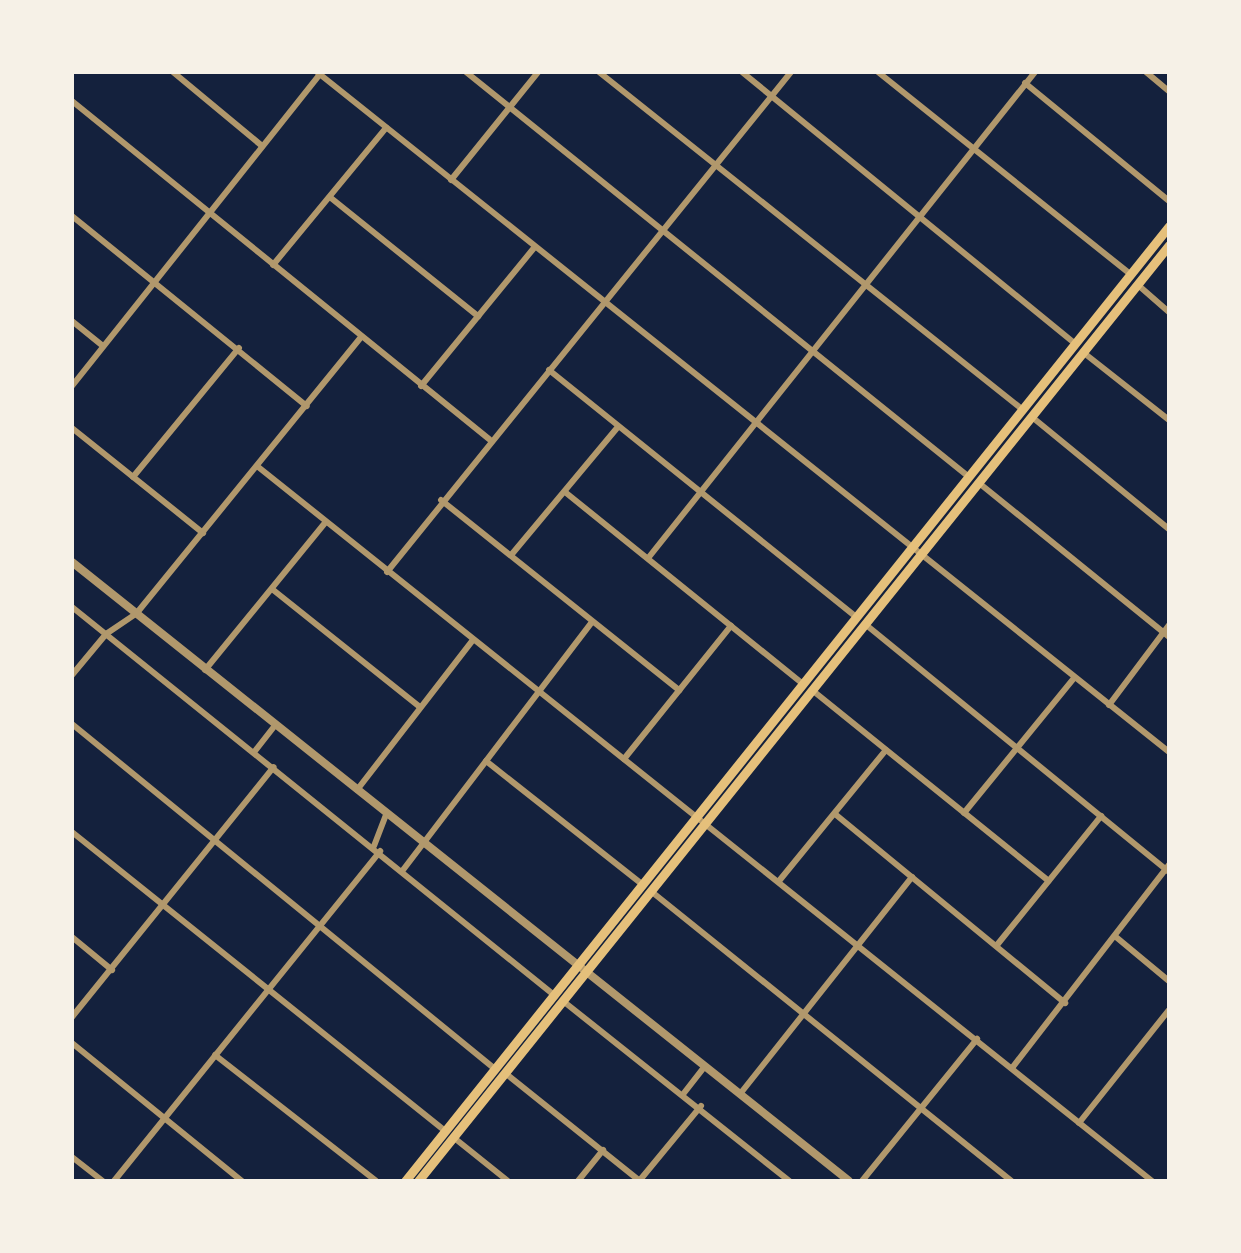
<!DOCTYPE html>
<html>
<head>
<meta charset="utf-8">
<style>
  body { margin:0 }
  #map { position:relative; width:1241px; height:1253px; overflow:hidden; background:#14213d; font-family:"Noto Sans",sans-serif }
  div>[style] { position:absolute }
  .minor>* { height:6px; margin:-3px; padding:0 3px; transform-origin:3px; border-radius:3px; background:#b1986c }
  .tertiary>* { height:8px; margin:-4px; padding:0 4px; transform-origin:4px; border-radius:4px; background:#b1986c }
  .secondary>* { height:9px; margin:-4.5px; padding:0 4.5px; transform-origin:4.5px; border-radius:4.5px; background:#e5c07b }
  span { translate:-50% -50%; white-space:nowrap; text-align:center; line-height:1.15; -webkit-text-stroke:6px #f6f1e7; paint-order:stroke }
  .frame { position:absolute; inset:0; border:74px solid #f6f1e7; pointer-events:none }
</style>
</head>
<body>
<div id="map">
  <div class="minor">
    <i style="left:173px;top:72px;width:116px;rotate:39.7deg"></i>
    <i style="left:317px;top:72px;width:1090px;rotate:38.59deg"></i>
    <i style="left:466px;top:72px;width:646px;rotate:38.84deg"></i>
    <i style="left:599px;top:72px;width:542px;rotate:38.56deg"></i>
    <i style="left:742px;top:72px;width:430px;rotate:39.2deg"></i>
    <i style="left:878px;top:72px;width:323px;rotate:38.7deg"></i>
    <i style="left:1146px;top:72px;width:30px;rotate:40deg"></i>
    <i style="left:1025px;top:83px;width:186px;rotate:39.3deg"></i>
    <i style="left:72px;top:101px;width:537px;rotate:39.03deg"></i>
    <i style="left:451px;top:180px;width:139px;rotate:-51.1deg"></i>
    <i style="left:331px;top:198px;width:189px;rotate:38.8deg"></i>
    <i style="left:72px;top:216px;width:302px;rotate:39deg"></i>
    <i style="left:273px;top:265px;width:178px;rotate:-50.5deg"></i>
    <i style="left:1138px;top:285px;width:41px;rotate:41.1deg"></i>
    <i style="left:72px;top:321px;width:40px;rotate:39deg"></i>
    <i style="left:1084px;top:353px;width:108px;rotate:38.2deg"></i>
    <i style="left:549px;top:370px;width:394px;rotate:38.8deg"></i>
    <i style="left:72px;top:386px;width:399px;rotate:-51.5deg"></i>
    <i style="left:421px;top:386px;width:178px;rotate:-50.7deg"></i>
    <i style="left:1032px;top:417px;width:177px;rotate:39.3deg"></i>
    <i style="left:72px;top:428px;width:168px;rotate:38.7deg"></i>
    <i style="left:257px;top:466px;width:1146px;rotate:38.62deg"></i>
    <i style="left:133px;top:477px;width:167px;rotate:-50.6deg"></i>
    <i style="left:979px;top:483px;width:245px;rotate:39deg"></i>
    <i style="left:565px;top:492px;width:307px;rotate:38.9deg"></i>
    <i style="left:441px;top:500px;width:305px;rotate:38.6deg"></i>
    <i style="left:512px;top:554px;width:165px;rotate:-50.2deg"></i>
    <i style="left:649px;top:557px;width:620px;rotate:-51.48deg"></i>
    <i style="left:387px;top:572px;width:643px;rotate:-51.06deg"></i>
    <i style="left:272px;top:589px;width:189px;rotate:38.6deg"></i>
    <i style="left:72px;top:607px;width:619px;rotate:38.83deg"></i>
    <i style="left:865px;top:624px;width:392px;rotate:39.2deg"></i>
    <i style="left:205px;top:670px;width:190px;rotate:-50.8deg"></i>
    <i style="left:72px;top:675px;width:53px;rotate:-50.3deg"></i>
    <i style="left:106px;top:634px;width:36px;rotate:-34deg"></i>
    <i style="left:136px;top:614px;width:355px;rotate:-50.9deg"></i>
    <i style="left:812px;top:690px;width:304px;rotate:38.9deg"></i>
    <i style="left:1109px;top:705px;width:100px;rotate:-53.1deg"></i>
    <i style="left:72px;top:724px;width:546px;rotate:39.2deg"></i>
    <i style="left:255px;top:751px;width:33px;rotate:-52deg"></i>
    <i style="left:624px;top:759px;width:171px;rotate:-51.2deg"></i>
    <i style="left:486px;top:761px;width:200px;rotate:38.3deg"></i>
    <i style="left:357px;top:790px;width:190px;rotate:-52.3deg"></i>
    <i style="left:964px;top:813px;width:174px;rotate:-50.8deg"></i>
    <i style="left:835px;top:814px;width:298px;rotate:39.4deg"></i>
    <i style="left:72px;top:832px;width:478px;rotate:38.7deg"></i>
    <i style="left:374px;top:846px;width:34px;rotate:-69deg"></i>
    <i style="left:403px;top:870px;width:312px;rotate:-52.7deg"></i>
    <i style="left:779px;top:881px;width:169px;rotate:-50.8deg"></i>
    <i style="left:652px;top:892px;width:461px;rotate:38.8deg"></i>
    <i style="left:72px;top:937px;width:52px;rotate:39.5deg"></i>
    <i style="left:1116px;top:937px;width:69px;rotate:39.7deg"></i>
    <i style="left:997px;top:945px;width:166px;rotate:-51.1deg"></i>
    <i style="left:563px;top:1001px;width:289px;rotate:38.5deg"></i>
    <i style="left:72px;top:1017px;width:321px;rotate:-51.1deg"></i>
    <i style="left:72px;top:1043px;width:219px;rotate:39.1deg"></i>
    <i style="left:215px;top:1055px;width:204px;rotate:38deg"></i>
    <i style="left:1012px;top:1068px;width:257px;rotate:-52.3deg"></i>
    <i style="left:505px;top:1073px;width:173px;rotate:38.7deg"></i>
    <i style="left:684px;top:1093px;width:34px;rotate:-52deg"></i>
    <i style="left:740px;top:1094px;width:277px;rotate:-51.6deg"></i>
    <i style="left:1079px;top:1123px;width:144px;rotate:-51.5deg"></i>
    <i style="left:453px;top:1137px;width:70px;rotate:38.7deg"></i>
    <i style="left:72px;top:1157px;width:39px;rotate:38deg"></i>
    <i style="left:640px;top:1180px;width:96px;rotate:-50.5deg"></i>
    <i style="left:114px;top:1181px;width:424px;rotate:-51.1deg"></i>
    <i style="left:578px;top:1181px;width:40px;rotate:-51deg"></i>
    <i style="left:862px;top:1181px;width:183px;rotate:-51deg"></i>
  </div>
  <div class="tertiary">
    <i style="left:72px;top:562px;width:993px;rotate:38.54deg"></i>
  </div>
  <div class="secondary">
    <i style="left:405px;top:1181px;width:1223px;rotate:-51.34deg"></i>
    <i style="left:418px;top:1181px;width:1200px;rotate:-51.26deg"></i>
  </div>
  <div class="frame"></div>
</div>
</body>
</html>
